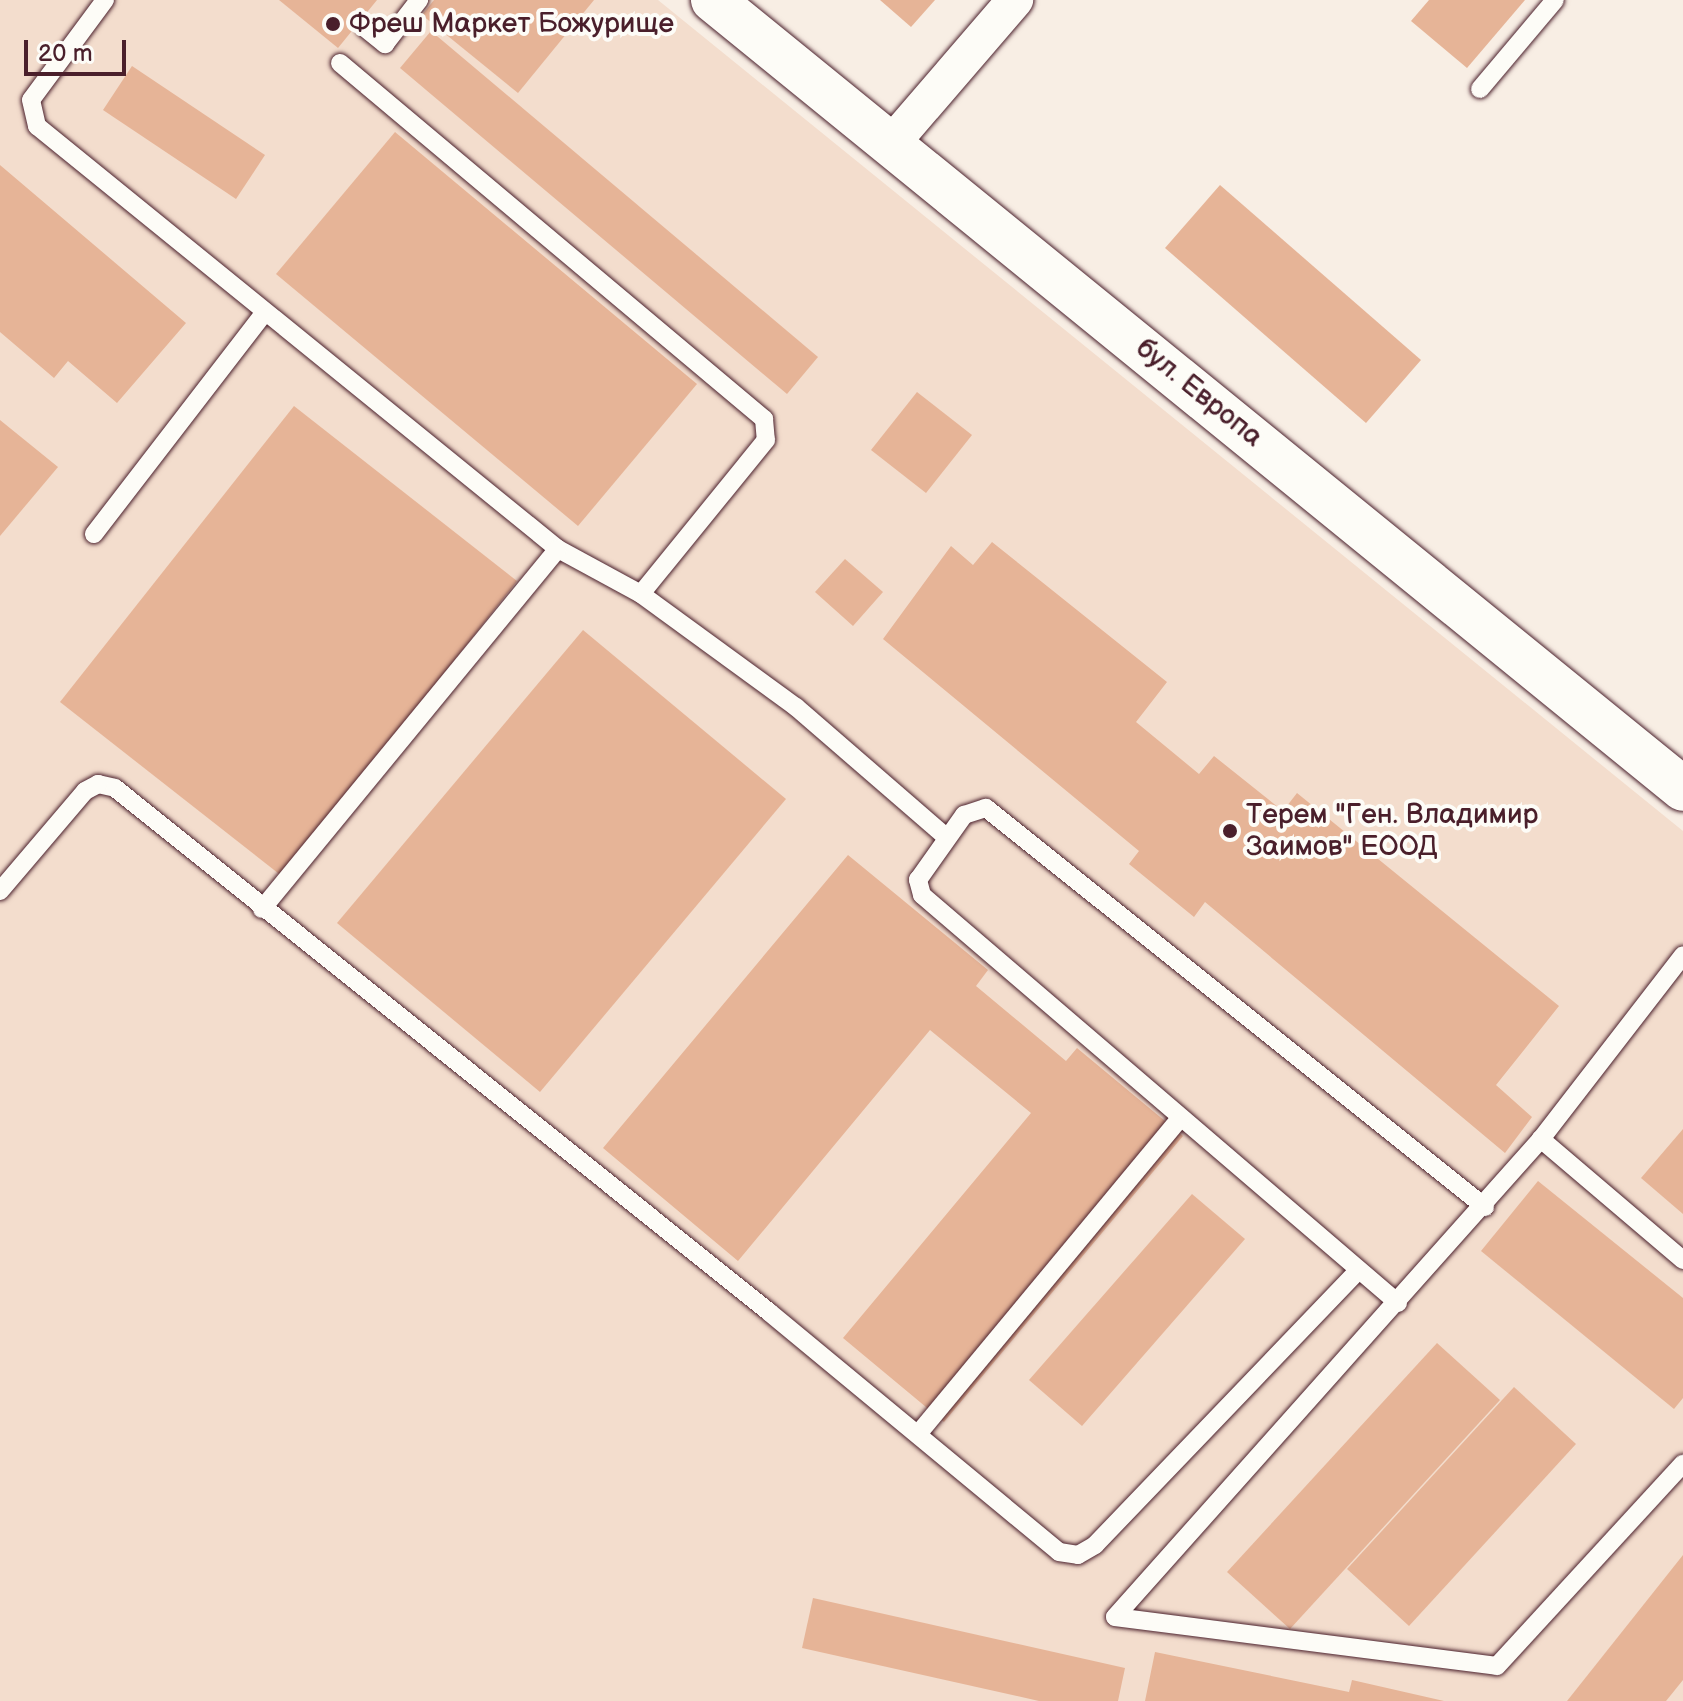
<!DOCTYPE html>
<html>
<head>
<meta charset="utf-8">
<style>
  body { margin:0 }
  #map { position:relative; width:1683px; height:1701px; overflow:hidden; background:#f8eee4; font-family:"Balsamiq Sans",sans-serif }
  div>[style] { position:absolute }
  .built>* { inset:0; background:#f3ddcd }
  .building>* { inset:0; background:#e6b497 }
  .roads { filter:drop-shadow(0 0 2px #4a1f2b) drop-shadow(0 0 2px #4a1f2b) }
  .service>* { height:18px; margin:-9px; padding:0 9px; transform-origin:9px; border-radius:9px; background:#fdfcf7 }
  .minor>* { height:36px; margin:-18px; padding:0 18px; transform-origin:18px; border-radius:18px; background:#fdfcf7 }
  .tertiary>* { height:44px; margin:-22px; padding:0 22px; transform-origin:22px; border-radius:22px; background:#fdfcf7 }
  .dots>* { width:22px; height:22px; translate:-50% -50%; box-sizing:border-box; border:4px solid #fdfcf7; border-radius:50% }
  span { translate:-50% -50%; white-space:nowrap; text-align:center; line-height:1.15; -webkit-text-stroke:8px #fdfcf7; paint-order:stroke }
  .poi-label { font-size:28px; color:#4a1f2b }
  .left { translate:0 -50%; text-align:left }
  .street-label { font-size:28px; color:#4a1f2b }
  .scale { position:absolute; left:24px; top:40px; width:102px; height:36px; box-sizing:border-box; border:4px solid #4a1f2b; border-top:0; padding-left:10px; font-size:24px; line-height:28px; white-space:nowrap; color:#4a1f2b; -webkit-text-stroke:6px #fdfcf7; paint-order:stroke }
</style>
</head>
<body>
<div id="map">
  <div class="built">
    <i style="clip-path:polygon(0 0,658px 0,1683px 831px,1683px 1701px,0 1701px)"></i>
  </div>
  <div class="building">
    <i style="clip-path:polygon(279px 0,377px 0,338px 48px)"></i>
    <i style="clip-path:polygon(434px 0,594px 0,518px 93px,422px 15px)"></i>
    <i style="clip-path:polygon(880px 0,935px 0,911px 27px)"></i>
    <i style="clip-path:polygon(1429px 0,1525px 0,1467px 68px,1411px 21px)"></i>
    <i style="clip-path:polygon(431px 31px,818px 357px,787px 394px,400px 68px)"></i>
    <i style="clip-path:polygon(132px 66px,265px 155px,236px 199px,103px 110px)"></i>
    <i style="clip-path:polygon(395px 132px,697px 384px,578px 526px,276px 274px)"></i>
    <i style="clip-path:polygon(0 165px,186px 323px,117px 403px,68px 361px,54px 378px,0 332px)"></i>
    <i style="clip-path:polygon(1220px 185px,1421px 360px,1366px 423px,1165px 248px)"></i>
    <i style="clip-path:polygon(917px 392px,972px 435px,926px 493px,871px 450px)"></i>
    <i style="clip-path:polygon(294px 406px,517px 581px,283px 877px,60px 702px)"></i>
    <i style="clip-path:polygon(0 420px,58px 467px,0 536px)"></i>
    <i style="clip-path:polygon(992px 542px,1167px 682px,1136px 722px,1199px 774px,1214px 756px,1283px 811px,1297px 793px,1559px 1006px,1496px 1085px,1532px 1117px,1505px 1153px,1205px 902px,1194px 917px,1129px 864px,1139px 851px,883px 639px,951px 546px,973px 565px)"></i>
    <i style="clip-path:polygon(845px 559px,883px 592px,853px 626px,815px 592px)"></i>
    <i style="clip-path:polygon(583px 630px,786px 799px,540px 1092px,337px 923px)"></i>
    <i style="clip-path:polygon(848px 855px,988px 970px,976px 986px,1066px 1061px,1077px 1048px,1183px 1136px,944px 1422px,843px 1338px,1031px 1113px,930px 1030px,738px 1261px,603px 1148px)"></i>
    <i style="clip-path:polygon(1683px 1129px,1683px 1214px,1641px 1178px)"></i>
    <i style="clip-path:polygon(1538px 1181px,1683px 1298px,1683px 1398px,1674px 1409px,1481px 1251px)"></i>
    <i style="clip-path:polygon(1192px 1194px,1245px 1239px,1082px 1426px,1029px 1380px)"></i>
    <i style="clip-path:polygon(1437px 1343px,1500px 1400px,1290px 1629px,1227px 1572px)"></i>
    <i style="clip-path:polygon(1514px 1387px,1576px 1444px,1409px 1626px,1347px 1569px)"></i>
    <i style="clip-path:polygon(1683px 1555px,1683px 1680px,1666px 1701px,1567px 1701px)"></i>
    <i style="clip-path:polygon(813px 1598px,1125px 1668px,1118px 1701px,1039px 1701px,802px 1648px)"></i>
    <i style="clip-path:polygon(1155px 1652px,1349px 1692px,1352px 1680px,1444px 1701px,1145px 1701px)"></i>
  </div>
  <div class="roads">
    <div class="service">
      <i style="left:105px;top:0;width:124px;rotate:126.5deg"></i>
      <i style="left:31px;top:100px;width:27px;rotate:77deg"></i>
      <i style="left:37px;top:126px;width:671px;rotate:39.07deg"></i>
      <i style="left:558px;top:549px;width:94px;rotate:28.5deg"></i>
      <i style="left:641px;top:594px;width:192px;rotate:36.1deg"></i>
      <i style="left:796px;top:707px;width:198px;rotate:40.9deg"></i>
      <i style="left:365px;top:28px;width:26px;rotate:39deg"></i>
      <i style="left:385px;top:44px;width:56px;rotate:-52.3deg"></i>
      <i style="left:340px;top:63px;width:554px;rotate:40.02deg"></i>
      <i style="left:764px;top:419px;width:21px;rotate:85deg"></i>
      <i style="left:766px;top:440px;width:198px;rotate:129.1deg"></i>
      <i style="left:1480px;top:89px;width:116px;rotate:-49.9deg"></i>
      <i style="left:94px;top:534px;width:279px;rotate:-52.4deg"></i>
      <i style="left:0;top:891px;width:131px;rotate:-49.6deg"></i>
      <i style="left:85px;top:791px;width:15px;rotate:-28deg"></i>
      <i style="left:98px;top:784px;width:17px;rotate:13deg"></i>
      <i style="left:115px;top:788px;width:838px;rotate:38.7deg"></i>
      <i style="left:769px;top:1312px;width:376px;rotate:39.6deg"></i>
      <i style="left:1059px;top:1552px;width:19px;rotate:9deg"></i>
      <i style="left:1078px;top:1555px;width:20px;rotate:-30deg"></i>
      <i style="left:1095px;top:1545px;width:381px;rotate:-46.2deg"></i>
      <i style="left:262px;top:909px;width:466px;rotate:-50.6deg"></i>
      <i style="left:1541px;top:1139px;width:232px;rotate:-52.3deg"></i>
      <i style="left:1683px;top:1260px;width:187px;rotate:-139.6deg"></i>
      <i style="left:1541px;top:1139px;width:640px;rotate:131.71deg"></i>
      <i style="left:1115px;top:1617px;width:385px;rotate:7.3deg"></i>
      <i style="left:1497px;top:1666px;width:275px;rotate:-47.4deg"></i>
      <i style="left:1398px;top:1303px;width:627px;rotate:-139.4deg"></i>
      <i style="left:922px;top:895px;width:16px;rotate:-105deg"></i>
      <i style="left:918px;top:880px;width:80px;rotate:-54.7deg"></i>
      <i style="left:964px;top:815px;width:23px;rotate:-18deg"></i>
      <i style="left:986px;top:808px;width:639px;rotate:38.65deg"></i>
      <i style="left:918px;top:1434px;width:410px;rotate:-50.3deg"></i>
    </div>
    <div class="minor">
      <i style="left:892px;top:143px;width:189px;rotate:-49.3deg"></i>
    </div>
    <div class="tertiary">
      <i style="left:713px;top:0;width:1250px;rotate:39.12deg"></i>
    </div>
  </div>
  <div class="dots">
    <i style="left:333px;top:24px;background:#4a1f2b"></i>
    <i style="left:1230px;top:831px;background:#4a1f2b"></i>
  </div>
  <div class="poi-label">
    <span class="left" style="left:349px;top:24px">Фреш Маркет Божурище</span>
    <span class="left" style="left:1246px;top:831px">Терем "Ген. Владимир<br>Заимов" ЕООД</span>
  </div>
  <div class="street-label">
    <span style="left:1199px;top:393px;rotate:39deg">бул. Европа</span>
  </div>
  <div class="scale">20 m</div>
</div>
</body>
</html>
